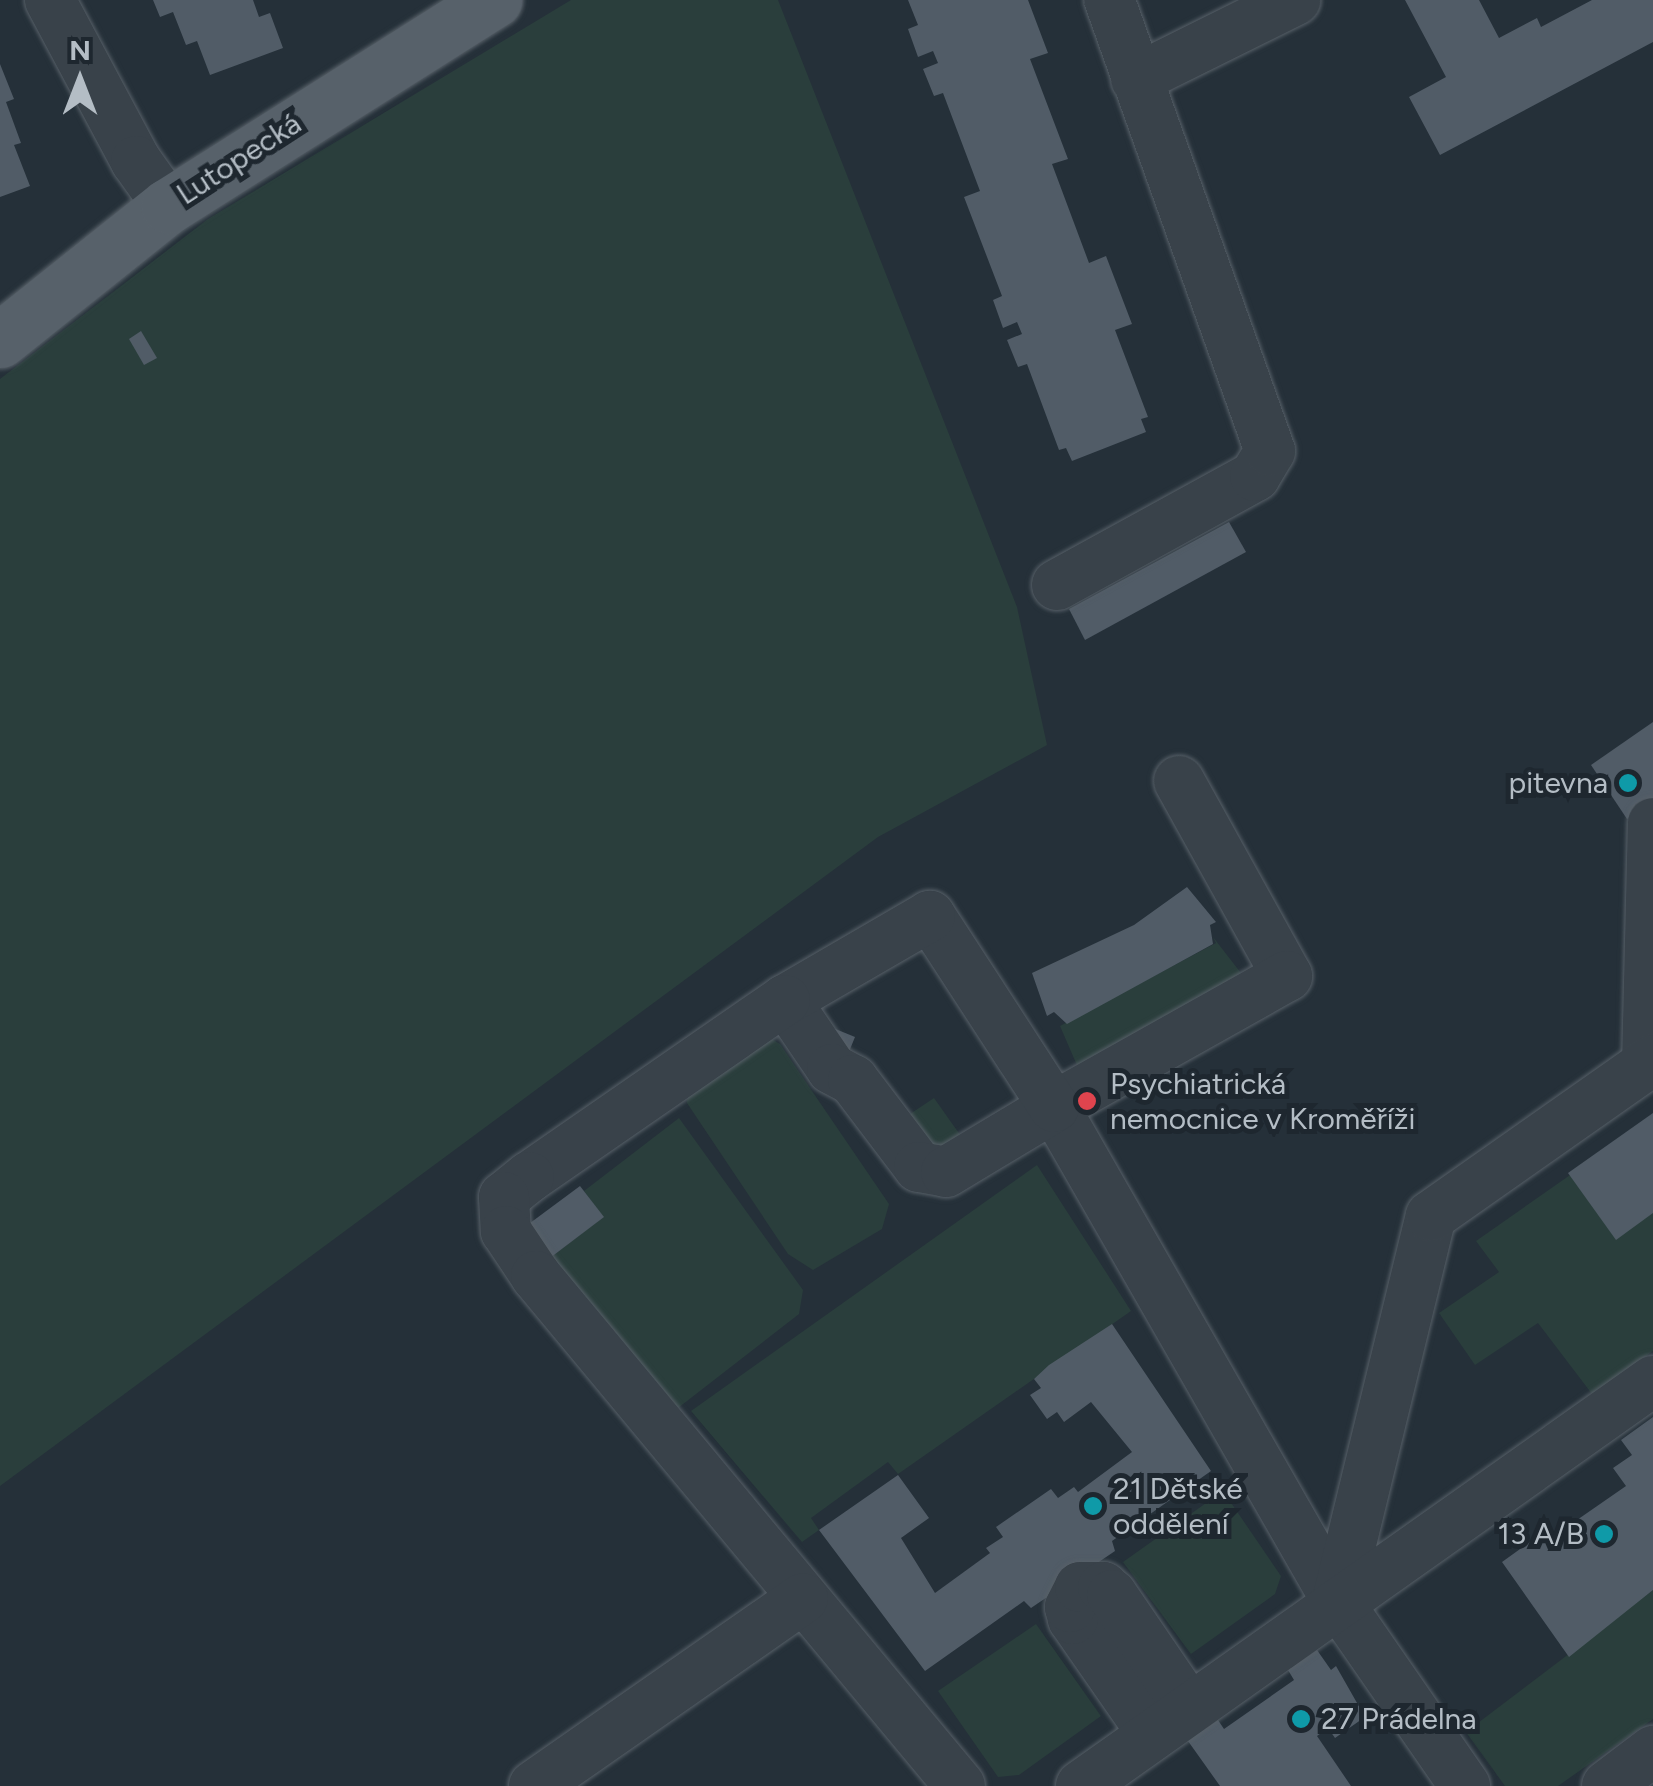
<!DOCTYPE html>
<html>
<head>
<meta charset="utf-8">
<style>
  body { margin:0 }
  #map { position:relative; width:1653px; height:1786px; overflow:hidden; background:#253039; font-family:Figtree,sans-serif }
  div>[style] { position:absolute }
  .green>* { inset:0; background:#2a3e3c }
  .building>* { inset:0; background:#515c67 }
  .roads { filter:drop-shadow(0 0 2px #576068) drop-shadow(0 0 2px #576068) }
  .minor>* { height:50px; margin:-25px; padding:0 25px; transform-origin:25px; border-radius:25px; background:#39424a }
  .major>* { height:55px; margin:-27.5px; padding:0 27.5px; transform-origin:27.5px; border-radius:27.5px; background:#57616a }
  .dots>* { width:28px; height:28px; translate:-50% -50%; box-sizing:border-box; border:5px solid #1e272f; border-radius:50% }
  span { translate:-50% -50%; white-space:nowrap; text-align:center; line-height:1.15; -webkit-text-stroke:10px #1e272f; paint-order:stroke }
  .street-label { font-size:30px; color:#b4bdc5 }
  .poi-label { font-size:30px; color:#b4bdc5 }
  .right { translate:-100% -50%; text-align:right }
  .left { translate:0 -50%; text-align:left }
  .north { position:absolute; left:30px; top:30px; width:100px; height:100px; -webkit-text-stroke:8px #1e272f; paint-order:stroke; rotate:0deg; font-size:28px; font-weight:700; line-height:40px; text-align:center; color:#b4bdc5 }
  .north::after { content:''; display:block; margin:auto; width:35px; height:45px; background:#b4bdc5; clip-path:polygon(50% 0,100% 100%,50% 72%,0 100%) }
</style>
</head>
<body>
<div id="map">
  <div class="green">
    <i style="clip-path:polygon(571px 0,778px 0,1017px 607px,1047px 745px,878px 837px,0 1486px,0 379px,208px 219px)"></i>
    <i style="clip-path:polygon(1213px 937px,1244px 977px,1079px 1070px,1060px 1026px,1216px 943px)"></i>
    <i style="clip-path:polygon(768px 1037px,780px 1044px,889px 1204px,882px 1229px,813px 1270px,788px 1254px,687px 1103px,688px 1090px)"></i>
    <i style="clip-path:polygon(934px 1098px,968px 1146px,931px 1171px,898px 1122px)"></i>
    <i style="clip-path:polygon(679px 1118px,803px 1290px,799px 1314px,678px 1408px,546px 1261px,603px 1217px,584px 1191px)"></i>
    <i style="clip-path:polygon(1037px 1165px,1131px 1311px,898px 1474px,888px 1462px,811px 1518px,819px 1530px,802px 1542px,691px 1411px)"></i>
    <i style="clip-path:polygon(1573px 1173px,1653px 1212px,1653px 1351px,1592px 1394px,1538px 1323px,1475px 1365px,1439px 1313px,1499px 1272px,1476px 1241px)"></i>
    <i style="clip-path:polygon(1223px 1491px,1281px 1576px,1275px 1594px,1191px 1654px,1123px 1562px)"></i>
    <i style="clip-path:polygon(1653px 1590px,1653px 1719px,1558px 1786px,1505px 1786px,1466px 1732px)"></i>
    <i style="clip-path:polygon(1036px 1624px,1101px 1716px,1019px 1775px,998px 1777px,938px 1691px)"></i>
  </div>
  <div class="building">
    <i style="clip-path:polygon(153px 0,253px 0,259px 17px,270px 13px,283px 48px,210px 75px,197px 41px,186px 45px,173px 12px,160px 17px)"></i>
    <i style="clip-path:polygon(908px 0,1028px 0,1048px 53px,1030px 59px,1068px 159px,1052px 164px,1089px 263px,1106px 256px,1132px 324px,1115px 330px,1148px 417px,1141px 419px,1146px 432px,1072px 461px,1066px 448px,1059px 450px,1027px 364px,1018px 367px,1007px 340px,1022px 334px,1017px 322px,1003px 328px,993px 300px,1002px 296px,964px 197px,980px 191px,943px 93px,934px 96px,923px 69px,938px 63px,933px 51px,918px 57px,908px 29px,918px 25px)"></i>
    <i style="clip-path:polygon(1405px 0,1479px 0,1499px 38px,1537px 18px,1541px 27px,1592px 0,1653px 0,1653px 42px,1440px 155px,1409px 97px,1446px 77px)"></i>
    <i style="clip-path:polygon(0 64px,14px 99px,6px 102px,21px 143px,14px 145px,30px 186px,0 197px)"></i>
    <i style="clip-path:polygon(141px 331px,157px 358px,144px 365px,129px 339px)"></i>
    <i style="clip-path:polygon(1229px 522px,1246px 552px,1085px 640px,1069px 609px)"></i>
    <i style="clip-path:polygon(1653px 722px,1653px 801px,1627px 819px,1591px 765px)"></i>
    <i style="clip-path:polygon(1187px 887px,1216px 922px,1210px 925px,1213px 944px,1067px 1024px,1054px 1012px,1047px 1016px,1032px 973px,1134px 925px)"></i>
    <i style="clip-path:polygon(833px 1028px,855px 1037px,846px 1059px)"></i>
    <i style="clip-path:polygon(1653px 1113px,1653px 1213px,1616px 1240px,1568px 1173px)"></i>
    <i style="clip-path:polygon(580px 1186px,604px 1217px,546px 1261px,522px 1229px)"></i>
    <i style="clip-path:polygon(1112px 1324px,1211px 1471px,1112px 1541px,1115px 1551px,1031px 1608px,1024px 1601px,925px 1671px,819px 1530px,898px 1475px,929px 1518px,901px 1538px,935px 1593px,990px 1553px,986px 1548px,1003px 1537px,996px 1527px,1051px 1489px,1058px 1498px,1074px 1487px,1078px 1492px,1132px 1452px,1091px 1402px,1064px 1422px,1057px 1412px,1047px 1419px,1030px 1395px,1041px 1388px,1034px 1379px,1049px 1365px)"></i>
    <i style="clip-path:polygon(1653px 1417px,1653px 1590px,1569px 1657px,1502px 1562px,1545px 1531px,1551px 1538px,1626px 1486px,1613px 1468px,1632px 1455px,1621px 1440px)"></i>
    <i style="clip-path:polygon(1317px 1650px,1331px 1670px,1336px 1666px,1365px 1717px,1335px 1738px,1328px 1728px,1317px 1736px,1351px 1786px,1220px 1786px,1188px 1741px,1218px 1720px,1224px 1729px,1294px 1680px,1288px 1670px)"></i>
  </div>
  <div class="roads">
    <div class="minor">
      <i style="left:50px;top:0;width:183px;rotate:61.9deg"></i>
      <i style="left:136px;top:161px;width:55px;rotate:54.6deg"></i>
      <i style="left:1136px;top:79px;width:178px;rotate:-26.4deg"></i>
      <i style="left:1057px;top:585px;width:226px;rotate:-28.8deg"></i>
      <i style="left:1255px;top:476px;width:29px;rotate:-59deg"></i>
      <i style="left:1270px;top:451px;width:479px;rotate:-109.6deg"></i>
      <i style="left:1179px;top:781px;width:223px;rotate:61deg"></i>
      <i style="left:1287px;top:976px;width:267px;rotate:150.7deg"></i>
      <i style="left:1054px;top:1107px;width:569px;rotate:60.19deg"></i>
      <i style="left:1337px;top:1601px;width:225px;rotate:55.3deg"></i>
      <i style="left:785px;top:1000px;width:83px;rotate:55.7deg"></i>
      <i style="left:832px;top:1069px;width:24px;rotate:28deg"></i>
      <i style="left:853px;top:1080px;width:109px;rotate:52.8deg"></i>
      <i style="left:919px;top:1167px;width:27px;rotate:10deg"></i>
      <i style="left:946px;top:1172px;width:126px;rotate:-31deg"></i>
      <i style="left:1054px;top:1107px;width:228px;rotate:-123deg"></i>
      <i style="left:930px;top:916px;width:168px;rotate:149.9deg"></i>
      <i style="left:785px;top:1000px;width:311px;rotate:145.3deg"></i>
      <i style="left:529px;top:1177px;width:32px;rotate:141deg"></i>
      <i style="left:504px;top:1197px;width:34px;rotate:87deg"></i>
      <i style="left:506px;top:1231px;width:54px;rotate:56.3deg"></i>
      <i style="left:536px;top:1276px;width:663px;rotate:50.26deg"></i>
      <i style="left:1647px;top:1064px;width:241px;rotate:-88.6deg"></i>
      <i style="left:1337px;top:1601px;width:396px;rotate:-76.3deg"></i>
      <i style="left:1431px;top:1216px;width:271px;rotate:-35.1deg"></i>
      <i style="left:1153px;top:1734px;width:140px;rotate:-124.8deg"></i>
      <i style="left:1073px;top:1619px;width:12px;rotate:-104deg"></i>
      <i style="left:1070px;top:1607px;width:22px;rotate:-63deg"></i>
      <i style="left:1080px;top:1587px;width:23px"></i>
      <i style="left:1103px;top:1587px;width:12px;rotate:42deg"></i>
      <i style="left:1112px;top:1595px;width:137px;rotate:55.7deg"></i>
      <i style="left:534px;top:1786px;width:328px;rotate:-34.9deg"></i>
      <i style="left:1081px;top:1786px;width:701px;rotate:-35.3deg"></i>
      <i style="left:1607px;top:1786px;width:58px;rotate:-37.3deg"></i>
    </div>
    <div class="major">
      <i style="left:0;top:340px;width:215px;rotate:-38.6deg"></i>
      <i style="left:168px;top:206px;width:386px;rotate:-32.3deg"></i>
    </div>
  </div>
  <div class="dots">
    <i style="left:1628px;top:783px;background:#0f9aa8"></i>
    <i style="left:1087px;top:1101px;background:#e0444e"></i>
    <i style="left:1093px;top:1506px;background:#0f9aa8"></i>
    <i style="left:1604px;top:1534px;background:#0f9aa8"></i>
    <i style="left:1301px;top:1719px;background:#0f9aa8"></i>
  </div>
  <div class="street-label">
    <span style="left:239px;top:159px;rotate:-33deg">Lutopecká</span>
  </div>
  <div class="poi-label">
    <span class="right" style="left:1608px;top:783px">pitevna</span>
    <span class="left" style="left:1110px;top:1101px">Psychiatrická<br>nemocnice v Kroměříži</span>
    <span class="left" style="left:1113px;top:1506px">21 Dětské<br>oddělení</span>
    <span class="right" style="left:1584px;top:1534px">13 A/B</span>
    <span class="left" style="left:1321px;top:1719px">27 Prádelna</span>
  </div>
  <div class="north">N</div>
</div>
</body>
</html>
